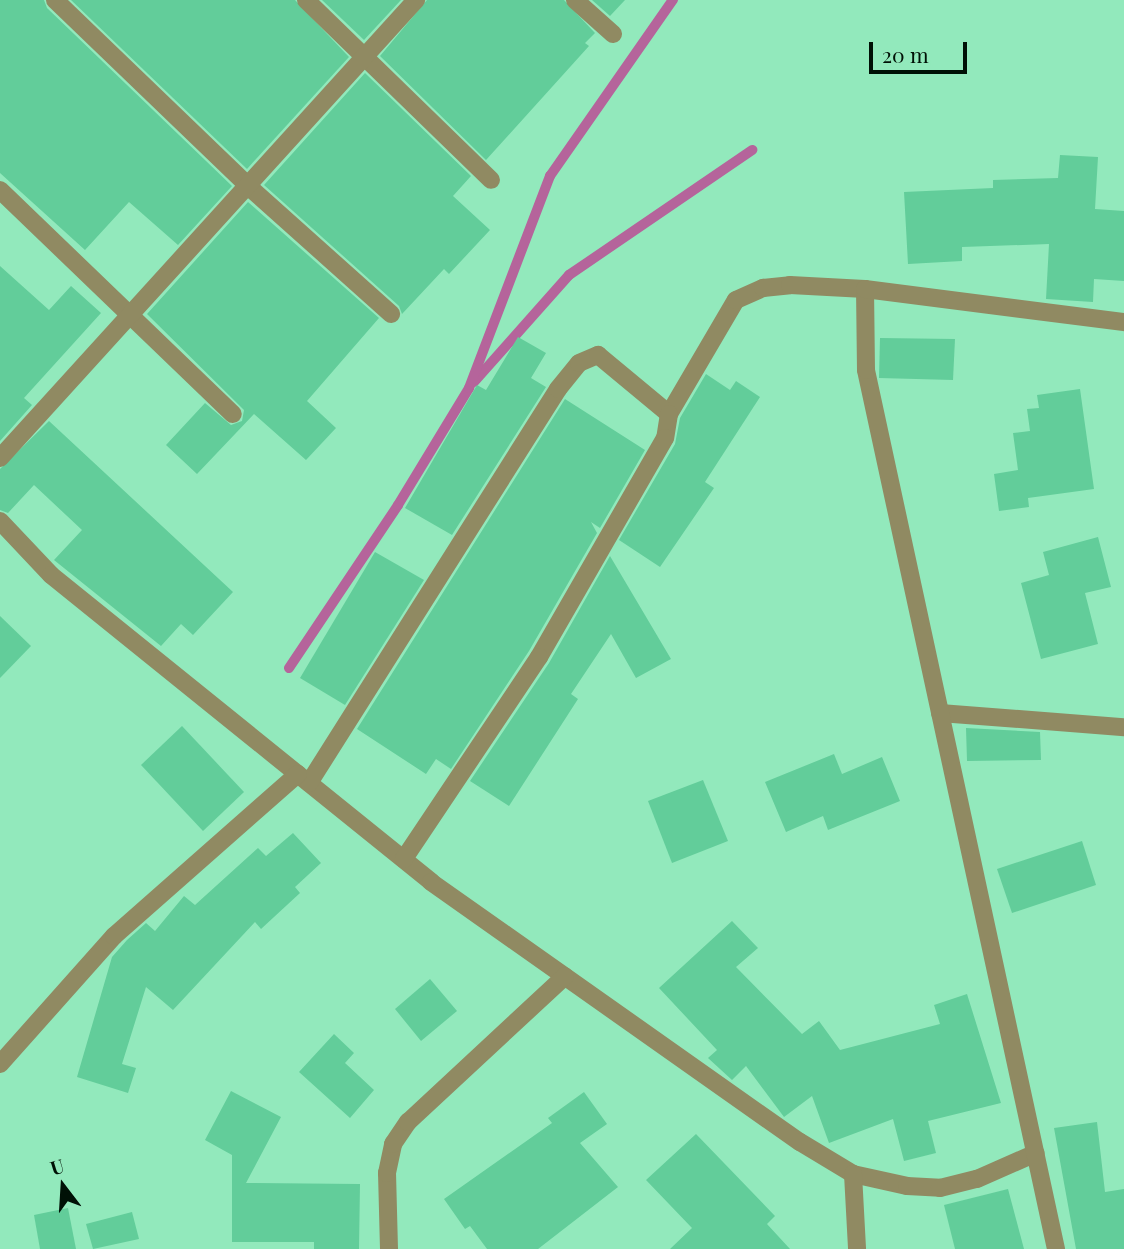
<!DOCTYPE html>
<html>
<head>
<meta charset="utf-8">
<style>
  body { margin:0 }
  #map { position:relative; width:1124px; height:1249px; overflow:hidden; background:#92e9bc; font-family:"Playfair Display",serif }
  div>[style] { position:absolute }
  .stream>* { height:10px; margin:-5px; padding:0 5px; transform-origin:5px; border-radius:5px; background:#b5649b }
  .building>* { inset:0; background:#62cd9a }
  .minor>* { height:18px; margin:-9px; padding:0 9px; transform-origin:9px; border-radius:9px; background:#908a62 }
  span { translate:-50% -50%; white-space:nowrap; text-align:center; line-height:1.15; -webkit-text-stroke:5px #92e9bc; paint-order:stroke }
  .north { position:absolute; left:28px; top:1151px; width:70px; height:70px; -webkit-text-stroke:5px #92e9bc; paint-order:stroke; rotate:343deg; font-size:19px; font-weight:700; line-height:28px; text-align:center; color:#001106 }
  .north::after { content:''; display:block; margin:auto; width:24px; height:32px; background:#001106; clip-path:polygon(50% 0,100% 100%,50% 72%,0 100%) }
  .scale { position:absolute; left:869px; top:42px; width:98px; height:32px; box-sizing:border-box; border:4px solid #001106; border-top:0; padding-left:9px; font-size:21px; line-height:24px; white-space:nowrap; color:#001106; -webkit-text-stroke:5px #92e9bc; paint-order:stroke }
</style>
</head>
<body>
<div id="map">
  <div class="stream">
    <i style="left:474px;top:382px;width:143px;rotate:-48.4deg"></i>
    <i style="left:569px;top:275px;width:222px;rotate:-34.3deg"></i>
    <i style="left:289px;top:668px;width:196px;rotate:-56.2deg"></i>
    <i style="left:398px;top:505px;width:137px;rotate:-58.7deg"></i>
    <i style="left:469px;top:388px;width:227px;rotate:-69.1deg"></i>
    <i style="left:550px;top:176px;width:215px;rotate:-55.1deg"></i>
  </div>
  <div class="building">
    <i style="clip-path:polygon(0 0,44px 0,47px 8px,232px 186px,178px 245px,129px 202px,85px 250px,0 173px)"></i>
    <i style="clip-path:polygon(71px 0,295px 0,349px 57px,247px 169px)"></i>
    <i style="clip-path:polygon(322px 0,401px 0,364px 40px)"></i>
    <i style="clip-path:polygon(427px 0,564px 0,595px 33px,585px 43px,589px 46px,486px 160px,380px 56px)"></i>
    <i style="clip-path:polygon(592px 0,625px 0,610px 16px)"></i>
    <i style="clip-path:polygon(365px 73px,471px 176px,453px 196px,490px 230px,449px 274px,444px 269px,402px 314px,399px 306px,264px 185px)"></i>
    <i style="clip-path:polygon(1060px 155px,1098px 157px,1095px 209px,1124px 211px,1124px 281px,1094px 279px,1093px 302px,1046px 299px,1049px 244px,962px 247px,962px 261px,908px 264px,904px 192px,993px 188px,993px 180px,1058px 178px)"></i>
    <i style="clip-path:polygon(248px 202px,379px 318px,307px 401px,336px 428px,306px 460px,254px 414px,197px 474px,166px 445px,205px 403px,231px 425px,242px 421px,244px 410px,147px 314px)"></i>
    <i style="clip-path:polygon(0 266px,49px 310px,71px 286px,101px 313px,24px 398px,32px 405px,0 441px)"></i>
    <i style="clip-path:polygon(518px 337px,546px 353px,531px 378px,546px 387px,452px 535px,405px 508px,477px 385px,486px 390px)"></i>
    <i style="clip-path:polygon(880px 338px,955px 339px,953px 380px,879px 378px)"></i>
    <i style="clip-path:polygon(706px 374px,730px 390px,736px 381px,760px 397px,705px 482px,714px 488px,660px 567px,619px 540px,675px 444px,680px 418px)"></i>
    <i style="clip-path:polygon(1080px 389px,1094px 489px,1028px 498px,1029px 507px,999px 511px,994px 474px,1018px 470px,1013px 433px,1030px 431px,1027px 409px,1039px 408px,1037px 395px)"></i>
    <i style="clip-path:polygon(565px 399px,645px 450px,600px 528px,591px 522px,597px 533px,529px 651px,451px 769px,436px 759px,426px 774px,357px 729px)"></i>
    <i style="clip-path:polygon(49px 421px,233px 592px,193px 635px,181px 624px,161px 646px,54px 560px,82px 530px,34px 485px,8px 513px,0 510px,0 469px)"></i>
    <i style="clip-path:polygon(1098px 537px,1111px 587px,1085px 593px,1098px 644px,1041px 659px,1021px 583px,1049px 575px,1043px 552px)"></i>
    <i style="clip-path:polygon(375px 552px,424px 580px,345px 705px,300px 678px)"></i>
    <i style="clip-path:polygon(610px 556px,671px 659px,636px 678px,611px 634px,571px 694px,578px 699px,509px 806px,470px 781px,549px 663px)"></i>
    <i style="clip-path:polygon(0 616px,31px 646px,0 678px)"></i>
    <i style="clip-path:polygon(182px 726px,244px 792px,203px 831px,141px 765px)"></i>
    <i style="clip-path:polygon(966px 728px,1040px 732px,1041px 760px,967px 761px)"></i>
    <i style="clip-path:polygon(834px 754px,842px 774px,882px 757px,900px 801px,828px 830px,823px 816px,786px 832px,765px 782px)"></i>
    <i style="clip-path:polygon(703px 780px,728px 841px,672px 863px,648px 801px)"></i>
    <i style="clip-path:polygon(293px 833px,321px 863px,295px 887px,300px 893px,261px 929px,255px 922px,173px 1010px,146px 987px,122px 1064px,136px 1068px,128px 1093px,77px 1077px,112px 957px,127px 940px,146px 923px,155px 931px,184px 896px,195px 905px,258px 848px,266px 856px)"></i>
    <i style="clip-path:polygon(1082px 841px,1096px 885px,1012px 913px,997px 869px)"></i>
    <i style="clip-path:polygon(732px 921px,758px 948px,736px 967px,802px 1034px,819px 1021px,840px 1050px,940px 1024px,934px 1005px,967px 994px,1001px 1103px,928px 1121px,936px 1153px,904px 1161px,893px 1119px,829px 1143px,812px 1096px,784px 1117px,746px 1066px,732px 1080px,708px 1058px,717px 1050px,659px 988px)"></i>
    <i style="clip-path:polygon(430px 979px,457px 1011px,421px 1041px,395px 1009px)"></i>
    <i style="clip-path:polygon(334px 1034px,354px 1053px,345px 1063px,374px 1090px,350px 1118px,299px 1072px)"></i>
    <i style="clip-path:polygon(231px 1091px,281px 1117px,246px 1183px,360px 1184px,359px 1249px,314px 1249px,314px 1242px,232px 1242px,232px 1155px,205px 1140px)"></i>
    <i style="clip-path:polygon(584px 1092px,607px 1124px,580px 1143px,618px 1187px,538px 1249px,487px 1249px,470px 1226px,465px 1229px,444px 1199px,552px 1123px,548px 1118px)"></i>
    <i style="clip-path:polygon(1097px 1122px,1105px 1192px,1124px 1189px,1124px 1249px,1076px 1249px,1054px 1128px)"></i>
    <i style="clip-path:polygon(696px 1134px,775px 1216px,767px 1224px,790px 1249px,670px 1249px,692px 1228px,646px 1180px)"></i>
    <i style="clip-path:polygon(1008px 1189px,1024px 1249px,955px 1249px,944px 1205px)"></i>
    <i style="clip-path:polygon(68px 1208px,76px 1249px,40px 1249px,34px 1215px)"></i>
    <i style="clip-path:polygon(132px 1212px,139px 1239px,93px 1249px,86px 1224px)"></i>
  </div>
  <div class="minor">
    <i style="left:55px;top:0;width:268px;rotate:43.9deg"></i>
    <i style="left:248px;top:186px;width:192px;rotate:41.8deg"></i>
    <i style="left:306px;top:0;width:258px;rotate:44.2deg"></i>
    <i style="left:575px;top:0;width:51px;rotate:41.8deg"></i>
    <i style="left:0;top:190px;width:323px;rotate:43.9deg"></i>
    <i style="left:669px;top:414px;width:132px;rotate:-59.6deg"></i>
    <i style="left:736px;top:300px;width:30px;rotate:-24deg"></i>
    <i style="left:763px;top:288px;width:27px;rotate:-6deg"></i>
    <i style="left:790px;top:285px;width:75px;rotate:3.1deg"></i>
    <i style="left:0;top:458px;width:619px;rotate:-47.75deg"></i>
    <i style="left:0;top:521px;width:74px;rotate:46.6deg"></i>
    <i style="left:51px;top:575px;width:489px;rotate:38.9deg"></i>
    <i style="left:431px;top:882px;width:451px;rotate:35.2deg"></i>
    <i style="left:800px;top:1142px;width:62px;rotate:31.1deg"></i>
    <i style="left:853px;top:1174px;width:55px;rotate:12.5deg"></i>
    <i style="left:907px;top:1186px;width:33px;rotate:3deg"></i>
    <i style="left:940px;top:1188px;width:38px;rotate:-14deg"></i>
    <i style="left:977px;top:1179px;width:64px;rotate:-23.8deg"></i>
    <i style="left:940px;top:713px;width:185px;rotate:4.4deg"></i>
    <i style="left:309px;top:783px;width:466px;rotate:-57.7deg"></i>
    <i style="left:558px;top:389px;width:33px;rotate:-51deg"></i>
    <i style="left:579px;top:363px;width:21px;rotate:-23deg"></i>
    <i style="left:598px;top:355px;width:92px;rotate:39.7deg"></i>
    <i style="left:669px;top:414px;width:24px;rotate:99deg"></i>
    <i style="left:665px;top:438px;width:253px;rotate:119.9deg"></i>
    <i style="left:539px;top:657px;width:243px;rotate:123.8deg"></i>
    <i style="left:0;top:1064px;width:171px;rotate:-48.3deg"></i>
    <i style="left:114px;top:936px;width:245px;rotate:-41.4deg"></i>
    <i style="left:853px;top:1174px;width:75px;rotate:86.9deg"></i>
    <i style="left:389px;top:1249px;width:76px;rotate:-91.5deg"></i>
    <i style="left:387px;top:1173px;width:30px;rotate:-78deg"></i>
    <i style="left:393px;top:1144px;width:27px;rotate:-56deg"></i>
    <i style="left:408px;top:1122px;width:214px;rotate:-42.9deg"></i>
    <i style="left:1056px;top:1249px;width:899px;rotate:-102.2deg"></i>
    <i style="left:866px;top:370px;width:81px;rotate:-90.7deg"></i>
    <i style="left:865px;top:289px;width:261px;rotate:7.3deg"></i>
  </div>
  <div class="north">U</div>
  <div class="scale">20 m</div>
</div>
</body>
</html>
